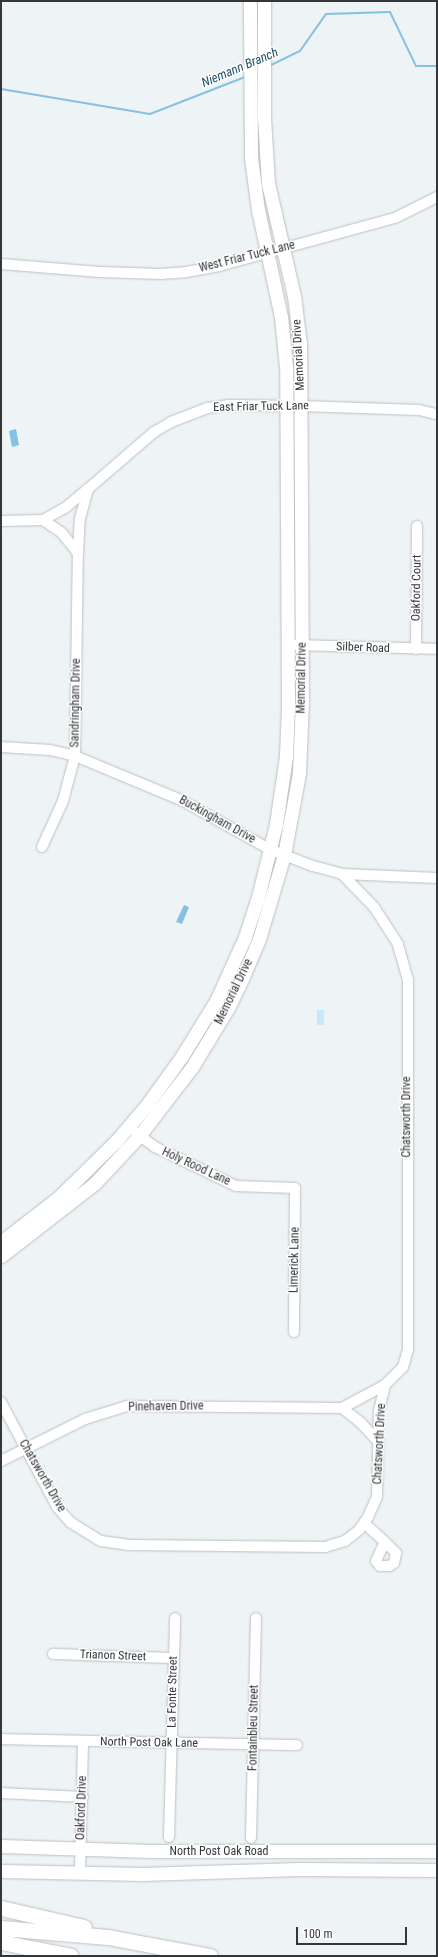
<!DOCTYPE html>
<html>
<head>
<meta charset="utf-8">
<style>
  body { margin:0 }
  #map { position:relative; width:438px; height:1957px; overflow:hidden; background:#eef3f6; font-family:"Roboto Condensed",sans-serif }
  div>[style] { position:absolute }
  .green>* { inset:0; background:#c4e9fc }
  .water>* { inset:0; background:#85c1e0 }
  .stream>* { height:2px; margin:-1px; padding:0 1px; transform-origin:1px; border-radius:1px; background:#85c1e0 }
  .roads { filter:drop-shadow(0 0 1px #bcc0c3) drop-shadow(0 0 1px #bcc0c3) }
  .minor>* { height:10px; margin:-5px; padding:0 5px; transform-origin:5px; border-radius:5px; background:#fff }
  .major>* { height:13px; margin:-6.5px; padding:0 6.5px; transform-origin:6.5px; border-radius:6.5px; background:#fff }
  .highway>* { height:15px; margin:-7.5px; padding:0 7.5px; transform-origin:7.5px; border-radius:7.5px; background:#fff }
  span { translate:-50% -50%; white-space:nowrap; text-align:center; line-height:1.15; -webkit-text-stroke:3px #fff; paint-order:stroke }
  .street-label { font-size:12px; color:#343637 }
  .water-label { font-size:13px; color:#205066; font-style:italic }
  .frame { position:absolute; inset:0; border:2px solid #343637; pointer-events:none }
  .scale { position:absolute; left:296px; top:1927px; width:111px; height:18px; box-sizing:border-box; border:2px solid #343637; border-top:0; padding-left:5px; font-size:12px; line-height:14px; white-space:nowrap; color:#343637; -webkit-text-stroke:3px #fff; paint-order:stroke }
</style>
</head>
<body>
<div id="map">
  <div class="green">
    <i style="clip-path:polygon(317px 1010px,324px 1010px,324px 1025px,317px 1025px)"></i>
  </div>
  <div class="water">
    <i style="clip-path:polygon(16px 429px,19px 445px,12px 447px,9px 431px)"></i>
    <i style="clip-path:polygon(184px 905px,189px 907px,182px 924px,176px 922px)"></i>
  </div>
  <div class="stream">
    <i style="left:269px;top:66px;width:34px;rotate:-26deg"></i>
    <i style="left:300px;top:51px;width:45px;rotate:-54.9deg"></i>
    <i style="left:326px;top:14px;width:64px;rotate:-1.8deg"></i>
    <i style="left:390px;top:12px;width:60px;rotate:64.3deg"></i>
    <i style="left:416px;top:66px;width:21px"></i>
    <i style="left:1px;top:89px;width:151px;rotate:9.5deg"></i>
    <i style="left:150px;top:114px;width:102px;rotate:-21.3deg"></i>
  </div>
  <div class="roads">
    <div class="minor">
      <i style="left:1px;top:264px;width:99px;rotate:4.6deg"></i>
      <i style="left:100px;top:272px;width:60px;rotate:1.9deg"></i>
      <i style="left:160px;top:274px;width:26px;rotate:-4deg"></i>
      <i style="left:186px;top:272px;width:34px;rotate:-10deg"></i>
      <i style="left:219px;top:266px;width:182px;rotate:-15.3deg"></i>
      <i style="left:395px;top:218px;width:47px;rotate:-26.6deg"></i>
      <i style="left:43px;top:520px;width:22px;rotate:34deg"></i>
      <i style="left:61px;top:532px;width:27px;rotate:51deg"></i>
      <i style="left:1px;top:521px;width:42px;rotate:-1.4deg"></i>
      <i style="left:43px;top:520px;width:25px;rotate:-29deg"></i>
      <i style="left:65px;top:508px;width:30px;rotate:-40deg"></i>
      <i style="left:289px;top:645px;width:148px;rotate:1.5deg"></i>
      <i style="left:416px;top:649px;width:123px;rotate:-89.5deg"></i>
      <i style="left:1px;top:747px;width:49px;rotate:3.5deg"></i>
      <i style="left:50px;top:750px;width:26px;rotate:13deg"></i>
      <i style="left:75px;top:756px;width:117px;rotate:22.6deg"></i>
      <i style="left:183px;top:801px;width:101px;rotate:29.1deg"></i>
      <i style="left:271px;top:850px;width:45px;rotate:20.9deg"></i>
      <i style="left:313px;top:866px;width:30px;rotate:15deg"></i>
      <i style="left:342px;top:874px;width:95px;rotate:2.4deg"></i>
      <i style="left:42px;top:847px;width:51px;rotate:-65.5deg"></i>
      <i style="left:63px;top:801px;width:47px;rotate:-75.1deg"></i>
      <i style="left:75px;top:756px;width:203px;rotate:-89.2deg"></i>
      <i style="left:78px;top:553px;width:34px;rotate:-87deg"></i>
      <i style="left:80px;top:519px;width:31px;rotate:-75deg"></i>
      <i style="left:88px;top:489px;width:87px;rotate:-40.8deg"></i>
      <i style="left:154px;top:432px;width:20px;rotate:-30deg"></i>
      <i style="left:171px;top:422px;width:39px;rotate:-21deg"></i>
      <i style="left:207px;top:408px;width:21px;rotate:-8deg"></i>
      <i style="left:228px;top:405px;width:73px;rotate:0.8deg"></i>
      <i style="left:301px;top:406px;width:118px;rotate:1.9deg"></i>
      <i style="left:419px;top:410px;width:18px;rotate:13deg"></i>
      <i style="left:135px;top:1132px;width:25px;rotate:37deg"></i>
      <i style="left:155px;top:1147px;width:90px;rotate:25.7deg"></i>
      <i style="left:236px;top:1186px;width:59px;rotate:1.9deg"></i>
      <i style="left:295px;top:1188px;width:144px;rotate:90.4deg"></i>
      <i style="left:1px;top:1402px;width:119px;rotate:61.9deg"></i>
      <i style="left:57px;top:1507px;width:20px;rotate:49deg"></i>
      <i style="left:70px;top:1522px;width:36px;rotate:32deg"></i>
      <i style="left:101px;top:1541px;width:27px;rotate:8deg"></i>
      <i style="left:128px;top:1545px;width:197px;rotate:0.6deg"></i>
      <i style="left:325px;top:1547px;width:21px;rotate:-17deg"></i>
      <i style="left:345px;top:1541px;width:18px;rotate:-38deg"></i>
      <i style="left:359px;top:1530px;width:16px;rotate:-55deg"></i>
      <i style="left:368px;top:1517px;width:22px;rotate:-66deg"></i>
      <i style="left:377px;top:1497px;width:86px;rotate:-88.7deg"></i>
      <i style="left:379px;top:1411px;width:27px;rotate:-77deg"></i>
      <i style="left:385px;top:1385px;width:25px;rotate:-45deg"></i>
      <i style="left:403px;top:1367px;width:19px;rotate:-74deg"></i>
      <i style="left:408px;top:1349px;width:369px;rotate:-90deg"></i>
      <i style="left:408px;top:980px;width:37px;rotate:-106deg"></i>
      <i style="left:398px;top:944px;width:44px;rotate:-123deg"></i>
      <i style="left:374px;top:907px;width:46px;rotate:-134.1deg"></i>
      <i style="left:342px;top:1408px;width:24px;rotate:38deg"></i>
      <i style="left:361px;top:1423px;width:26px;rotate:47deg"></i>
      <i style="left:1px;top:1461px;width:94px;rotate:-26.6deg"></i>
      <i style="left:85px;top:1419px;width:44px;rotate:-17.2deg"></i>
      <i style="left:127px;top:1406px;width:215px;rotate:0.5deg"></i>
      <i style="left:342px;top:1408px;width:49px;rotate:-28.1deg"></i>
      <i style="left:364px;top:1523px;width:28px;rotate:42deg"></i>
      <i style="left:385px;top:1542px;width:16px;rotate:45deg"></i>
      <i style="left:396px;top:1553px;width:10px;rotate:101deg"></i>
      <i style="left:394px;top:1563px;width:6px;rotate:149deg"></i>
      <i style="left:389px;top:1566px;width:9px;rotate:180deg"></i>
      <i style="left:380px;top:1566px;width:6px;rotate:-129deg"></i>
      <i style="left:376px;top:1561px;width:21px;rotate:-65deg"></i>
      <i style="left:53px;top:1654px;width:120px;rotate:1.9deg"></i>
      <i style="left:1px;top:1739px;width:296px;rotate:1.2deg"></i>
      <i style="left:1px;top:1793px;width:82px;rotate:2.8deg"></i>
      <i style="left:169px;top:1837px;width:219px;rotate:-88.4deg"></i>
      <i style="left:251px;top:1838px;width:220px;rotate:-88.7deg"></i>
      <i style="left:80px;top:1873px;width:131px;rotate:-88.7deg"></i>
    </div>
    <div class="major">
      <i style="left:1px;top:1242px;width:72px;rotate:-37.7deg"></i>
      <i style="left:58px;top:1198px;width:83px;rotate:-44.5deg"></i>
      <i style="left:117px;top:1140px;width:45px;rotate:-49.5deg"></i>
      <i style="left:146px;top:1106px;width:62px;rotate:-54.2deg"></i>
      <i style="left:182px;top:1056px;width:65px;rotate:-58.3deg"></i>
      <i style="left:216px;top:1001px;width:70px;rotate:-65.6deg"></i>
      <i style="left:245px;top:937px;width:38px;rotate:-72deg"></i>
      <i style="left:257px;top:901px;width:79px;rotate:-76.1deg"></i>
      <i style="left:276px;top:824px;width:69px;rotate:-81.6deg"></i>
      <i style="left:286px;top:756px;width:49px;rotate:-87.7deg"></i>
      <i style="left:288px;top:707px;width:340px;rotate:-90.3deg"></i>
      <i style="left:286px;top:367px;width:50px;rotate:-95.7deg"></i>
      <i style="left:281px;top:317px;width:109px;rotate:-102.1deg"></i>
      <i style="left:258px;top:210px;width:52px;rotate:-97.7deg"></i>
      <i style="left:251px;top:158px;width:157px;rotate:-90.4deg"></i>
      <i style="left:1px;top:1256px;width:119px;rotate:-37.8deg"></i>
      <i style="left:95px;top:1183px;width:64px;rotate:-46.9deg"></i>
      <i style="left:139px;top:1136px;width:87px;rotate:-52.5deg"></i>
      <i style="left:192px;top:1067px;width:69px;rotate:-58.6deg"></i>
      <i style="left:228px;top:1008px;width:32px;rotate:-64deg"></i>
      <i style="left:242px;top:979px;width:43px;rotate:-67deg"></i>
      <i style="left:259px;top:939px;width:88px;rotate:-73.4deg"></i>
      <i style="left:284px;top:855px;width:83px;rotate:-79.6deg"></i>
      <i style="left:299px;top:773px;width:73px;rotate:-87.6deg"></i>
      <i style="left:302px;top:700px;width:356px;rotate:-90.3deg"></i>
      <i style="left:300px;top:344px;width:48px;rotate:-97.1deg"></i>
      <i style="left:294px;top:296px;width:116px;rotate:-103deg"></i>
      <i style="left:268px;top:183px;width:66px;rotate:-93.5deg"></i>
      <i style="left:264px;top:117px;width:116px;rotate:-90deg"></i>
      <i style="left:1px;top:1846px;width:149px;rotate:1.9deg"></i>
      <i style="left:150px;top:1851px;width:287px"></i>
      <i style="left:1px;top:1871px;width:141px;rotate:1.2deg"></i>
      <i style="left:142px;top:1874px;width:157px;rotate:-1.8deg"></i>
      <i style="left:299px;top:1869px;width:138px;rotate:0.4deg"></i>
    </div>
    <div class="highway">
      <i style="left:1px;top:1908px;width:85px;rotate:12.9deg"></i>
      <i style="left:1px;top:1928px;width:107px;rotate:4.8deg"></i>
      <i style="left:108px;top:1937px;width:104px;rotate:10.6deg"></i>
      <i style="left:1px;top:1942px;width:71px;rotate:11.3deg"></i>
    </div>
  </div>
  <div class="street-label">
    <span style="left:247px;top:257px;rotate:-14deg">West Friar Tuck Lane</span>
    <span style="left:299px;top:355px;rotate:-93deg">Memorial Drive</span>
    <span style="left:261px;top:407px;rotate:-1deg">East Friar Tuck Lane</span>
    <span style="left:417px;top:588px;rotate:-89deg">Oakford Court</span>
    <span style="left:363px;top:648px;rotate:2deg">Silber Road</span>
    <span style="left:302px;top:678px;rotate:-89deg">Memorial Drive</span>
    <span style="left:76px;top:703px;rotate:-89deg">Sandringham Drive</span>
    <span style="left:217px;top:820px;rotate:29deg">Buckingham Drive</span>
    <span style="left:234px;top:992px;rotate:-64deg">Memorial Drive</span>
    <span style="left:407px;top:1117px;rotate:-90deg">Chatsworth Drive</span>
    <span style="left:196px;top:1167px;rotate:25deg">Holy Rood Lane</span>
    <span style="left:295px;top:1260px;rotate:-89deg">Limerick Lane</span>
    <span style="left:166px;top:1407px;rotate:-1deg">Pinehaven Drive</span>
    <span style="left:380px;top:1444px;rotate:-87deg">Chatsworth Drive</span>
    <span style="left:42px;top:1476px;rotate:60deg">Chatsworth Drive</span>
    <span style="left:113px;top:1656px;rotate:2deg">Trianon Street</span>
    <span style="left:173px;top:1692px;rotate:-89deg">La Fonte Street</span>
    <span style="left:254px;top:1728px;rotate:-89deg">Fontainbleu Street</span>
    <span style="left:149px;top:1743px;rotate:1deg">North Post Oak Lane</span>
    <span style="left:82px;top:1808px;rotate:-88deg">Oakford Drive</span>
    <span style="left:219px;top:1852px">North Post Oak Road</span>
  </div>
  <div class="water-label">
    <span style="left:240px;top:68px;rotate:-23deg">Niemann Branch</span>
  </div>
  <div class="frame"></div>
  <div class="scale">100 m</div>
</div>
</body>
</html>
